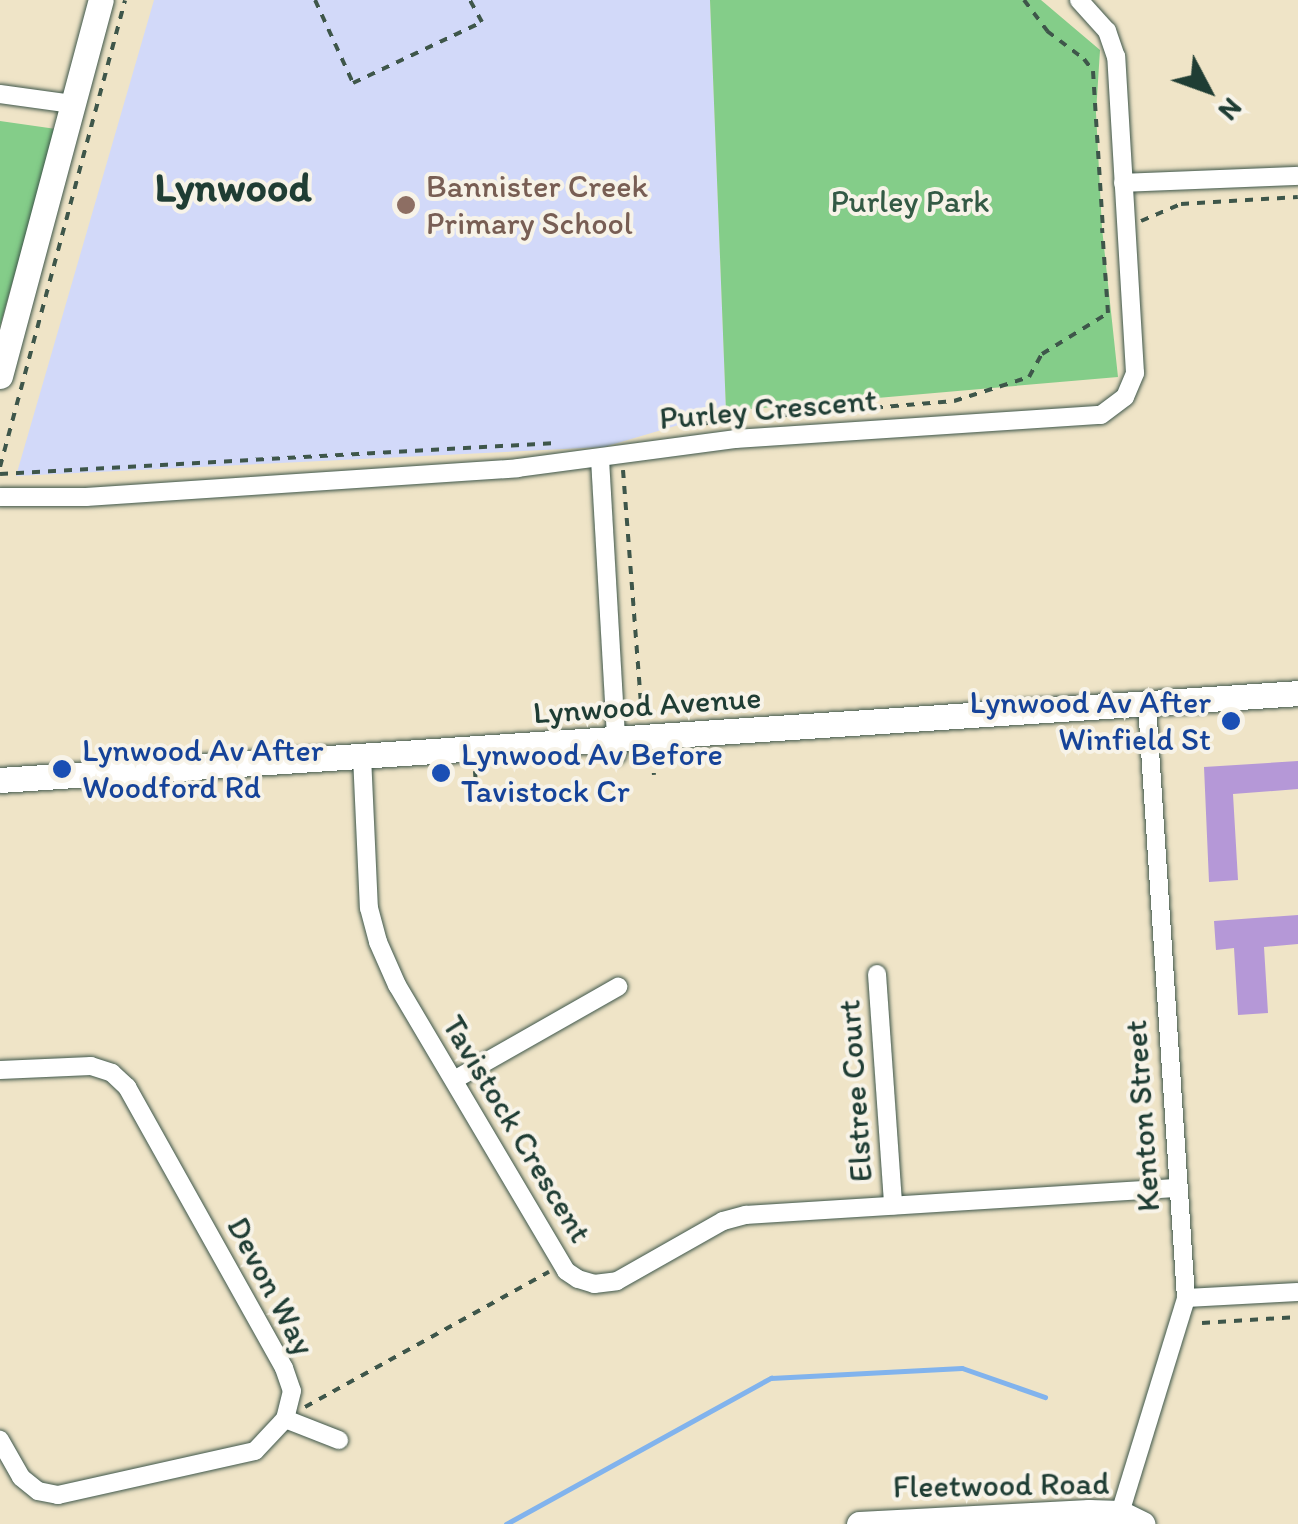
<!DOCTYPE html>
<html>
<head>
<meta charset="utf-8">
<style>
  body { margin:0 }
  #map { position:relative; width:1298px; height:1524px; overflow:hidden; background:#efe4c7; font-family:Itim,sans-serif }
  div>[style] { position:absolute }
  .built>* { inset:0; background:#d2d9f9 }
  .green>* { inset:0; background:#84cd89 }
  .stream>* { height:5px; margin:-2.5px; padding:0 2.5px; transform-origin:2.5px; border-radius:2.5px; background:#81b3ed }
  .building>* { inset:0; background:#b598d7 }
  .path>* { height:4px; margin-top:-2px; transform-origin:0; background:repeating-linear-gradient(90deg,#3e564a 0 8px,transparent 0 16px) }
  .roads { filter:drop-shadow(0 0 2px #3e564a) drop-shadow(0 0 2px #3e564a) }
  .street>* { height:18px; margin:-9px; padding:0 9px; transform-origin:9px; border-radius:9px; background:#fff }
  .secondary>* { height:25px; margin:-12.5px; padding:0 12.5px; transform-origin:12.5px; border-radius:12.5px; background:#fff }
  .dots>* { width:28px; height:28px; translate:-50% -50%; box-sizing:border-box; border:5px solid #f7f3e8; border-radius:50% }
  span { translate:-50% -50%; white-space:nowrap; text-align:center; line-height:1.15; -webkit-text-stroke:8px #f7f3e8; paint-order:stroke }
  .education-label { font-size:32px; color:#785e54 }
  .left { translate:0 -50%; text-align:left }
  .park-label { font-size:32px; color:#335a45 }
  .street-label { font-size:32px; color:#1f3d34 }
  .transit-label { font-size:32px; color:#164399 }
  .right { translate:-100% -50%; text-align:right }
  .district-label { font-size:42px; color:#1f3d34; font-weight:700 }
  .north { position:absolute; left:1158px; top:40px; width:100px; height:100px; -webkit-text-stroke:8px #f7f3e8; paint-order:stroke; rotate:131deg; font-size:28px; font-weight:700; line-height:40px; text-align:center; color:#1f3d34 }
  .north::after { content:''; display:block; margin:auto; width:35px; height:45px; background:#1f3d34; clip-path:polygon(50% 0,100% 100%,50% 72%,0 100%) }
</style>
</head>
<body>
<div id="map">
  <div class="built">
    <i style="clip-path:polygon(154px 0,710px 0,726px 411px,604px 447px,16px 476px)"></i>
  </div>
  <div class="green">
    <i style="clip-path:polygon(710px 0,1041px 0,1100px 50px,1096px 113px,1102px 228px,1118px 377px,726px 411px)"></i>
    <i style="clip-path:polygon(0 121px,56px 129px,0 326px)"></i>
  </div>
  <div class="stream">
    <i style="left:506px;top:1524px;width:303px;rotate:-28.9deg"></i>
    <i style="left:771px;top:1378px;width:191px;rotate:-3deg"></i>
    <i style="left:962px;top:1368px;width:88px;rotate:19.3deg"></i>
  </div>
  <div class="building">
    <i style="clip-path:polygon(1298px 761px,1298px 789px,1233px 794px,1238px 880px,1209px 882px,1204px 767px)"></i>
    <i style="clip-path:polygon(1298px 915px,1298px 944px,1264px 947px,1268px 1013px,1238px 1015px,1234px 948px,1216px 950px,1214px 921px)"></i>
  </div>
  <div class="path">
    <i style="left:315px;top:0;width:91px;rotate:65.4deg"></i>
    <i style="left:353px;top:83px;width:143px;rotate:-25.3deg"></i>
    <i style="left:482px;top:22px;width:25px;rotate:-119deg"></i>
    <i style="left:1024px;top:0;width:39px;rotate:53deg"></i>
    <i style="left:1047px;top:31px;width:46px;rotate:37.1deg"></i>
    <i style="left:1084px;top:59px;width:15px;rotate:53deg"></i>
    <i style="left:1093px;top:71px;width:157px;rotate:86.4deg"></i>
    <i style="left:1141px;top:221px;width:43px;rotate:-23deg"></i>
    <i style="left:1181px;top:204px;width:117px;rotate:-3.4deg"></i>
    <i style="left:763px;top:417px;width:192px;rotate:-4.8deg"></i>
    <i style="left:954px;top:401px;width:79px;rotate:-17.7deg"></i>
    <i style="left:1029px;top:377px;width:26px;rotate:-61deg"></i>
    <i style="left:1042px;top:354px;width:78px;rotate:-31.8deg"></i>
    <i style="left:1108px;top:313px;width:85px;rotate:-94deg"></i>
    <i style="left:684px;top:426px;width:40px;rotate:-7.1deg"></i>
    <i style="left:0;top:467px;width:483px;rotate:-75deg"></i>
    <i style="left:623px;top:470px;width:246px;rotate:85.6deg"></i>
    <i style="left:0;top:474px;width:557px;rotate:-3.19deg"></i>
    <i style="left:653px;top:757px;width:18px;rotate:87deg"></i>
    <i style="left:475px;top:771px;width:15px;rotate:86deg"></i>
    <i style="left:444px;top:774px;width:14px;rotate:86deg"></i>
    <i style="left:1202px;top:1323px;width:96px;rotate:-3.6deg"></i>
    <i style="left:305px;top:1407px;width:279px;rotate:-29deg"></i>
  </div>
  <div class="roads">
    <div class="street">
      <i style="left:0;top:94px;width:73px;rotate:7.9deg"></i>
      <i style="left:1123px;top:183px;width:175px;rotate:-2.3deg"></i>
      <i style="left:600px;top:459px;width:296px;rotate:86.7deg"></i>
      <i style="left:0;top:497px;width:86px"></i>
      <i style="left:86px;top:497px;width:433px;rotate:-3.8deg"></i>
      <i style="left:518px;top:468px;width:219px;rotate:-7.6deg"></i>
      <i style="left:735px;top:439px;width:367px;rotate:-3.8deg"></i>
      <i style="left:1101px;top:415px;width:30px;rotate:-37deg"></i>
      <i style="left:1125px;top:397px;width:26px;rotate:-67deg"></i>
      <i style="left:1135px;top:373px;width:317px;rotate:-93.4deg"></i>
      <i style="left:1116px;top:57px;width:28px;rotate:-109deg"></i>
      <i style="left:1107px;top:31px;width:42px;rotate:-132.1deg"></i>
      <i style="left:362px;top:756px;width:152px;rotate:87.4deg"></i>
      <i style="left:369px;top:908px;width:35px;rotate:75deg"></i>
      <i style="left:378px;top:942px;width:47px;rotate:66.2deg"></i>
      <i style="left:397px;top:985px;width:332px;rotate:59.4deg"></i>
      <i style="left:566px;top:1271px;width:14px;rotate:34deg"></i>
      <i style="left:578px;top:1279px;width:17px;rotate:17deg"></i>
      <i style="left:594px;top:1284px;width:23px;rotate:-7deg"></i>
      <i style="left:617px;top:1281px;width:122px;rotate:-29.5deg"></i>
      <i style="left:723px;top:1221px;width:24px;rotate:-15deg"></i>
      <i style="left:746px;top:1215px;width:433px;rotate:-3.6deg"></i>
      <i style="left:877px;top:974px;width:232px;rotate:86deg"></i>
      <i style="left:0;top:1070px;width:91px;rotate:-2.5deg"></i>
      <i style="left:91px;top:1066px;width:22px;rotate:18deg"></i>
      <i style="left:112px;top:1073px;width:21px;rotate:43deg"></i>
      <i style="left:127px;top:1087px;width:322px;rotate:60.8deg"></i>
      <i style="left:284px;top:1368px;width:24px;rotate:71deg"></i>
      <i style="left:292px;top:1391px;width:29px;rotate:104deg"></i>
      <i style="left:285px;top:1419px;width:44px;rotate:133.2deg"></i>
      <i style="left:255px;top:1451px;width:202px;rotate:167.4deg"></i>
      <i style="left:58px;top:1495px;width:20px;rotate:-169deg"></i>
      <i style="left:38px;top:1491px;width:22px;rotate:-141deg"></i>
      <i style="left:21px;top:1477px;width:43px;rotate:-119.6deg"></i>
      <i style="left:454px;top:1080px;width:189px;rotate:-29.6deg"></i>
      <i style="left:1186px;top:1298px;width:112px;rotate:-3.1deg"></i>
      <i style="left:285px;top:1419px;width:58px;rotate:21.3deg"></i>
      <i style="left:1120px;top:1513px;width:225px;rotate:-72.9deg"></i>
      <i style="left:1186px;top:1298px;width:594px;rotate:-93.76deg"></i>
    </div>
    <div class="secondary">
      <i style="left:0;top:376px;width:389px;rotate:-75deg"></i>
      <i style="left:0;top:780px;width:1301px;rotate:-3.83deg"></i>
      <i style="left:859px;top:1524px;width:230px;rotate:-3deg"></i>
      <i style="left:1089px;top:1512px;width:31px;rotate:2deg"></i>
      <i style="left:1120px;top:1513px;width:25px;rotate:26deg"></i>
    </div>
  </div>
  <div class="dots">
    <i style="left:406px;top:205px;background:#8d6e63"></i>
    <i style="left:1231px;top:721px;background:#1a4fb4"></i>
    <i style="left:62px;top:769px;background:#1a4fb4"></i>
    <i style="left:441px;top:773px;background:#1a4fb4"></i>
  </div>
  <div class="education-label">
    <span class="left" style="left:426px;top:205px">Bannister Creek<br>Primary School</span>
  </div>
  <div class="park-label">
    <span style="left:910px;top:201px">Purley Park</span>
  </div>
  <div class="street-label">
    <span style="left:768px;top:409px;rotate:-5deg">Purley Crescent</span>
    <span style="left:647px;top:705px;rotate:-4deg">Lynwood Avenue</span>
    <span style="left:855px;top:1091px;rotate:-94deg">Elstree Court</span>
    <span style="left:1142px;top:1116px;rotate:-94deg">Kenton Street</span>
    <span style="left:517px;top:1129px;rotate:59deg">Tavistock Crescent</span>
    <span style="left:271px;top:1286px;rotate:62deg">Devon Way</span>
    <span style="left:1001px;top:1485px;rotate:-1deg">Fleetwood Road</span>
  </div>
  <div class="transit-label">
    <span class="right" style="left:1211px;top:721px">Lynwood Av After<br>Winfield St</span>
    <span class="left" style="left:82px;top:769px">Lynwood Av After<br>Woodford Rd</span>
    <span class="left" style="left:461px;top:773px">Lynwood Av Before<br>Tavistock Cr</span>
  </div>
  <div class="district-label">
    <span style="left:233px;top:187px">Lynwood</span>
  </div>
  <div class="north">N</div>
</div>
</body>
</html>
